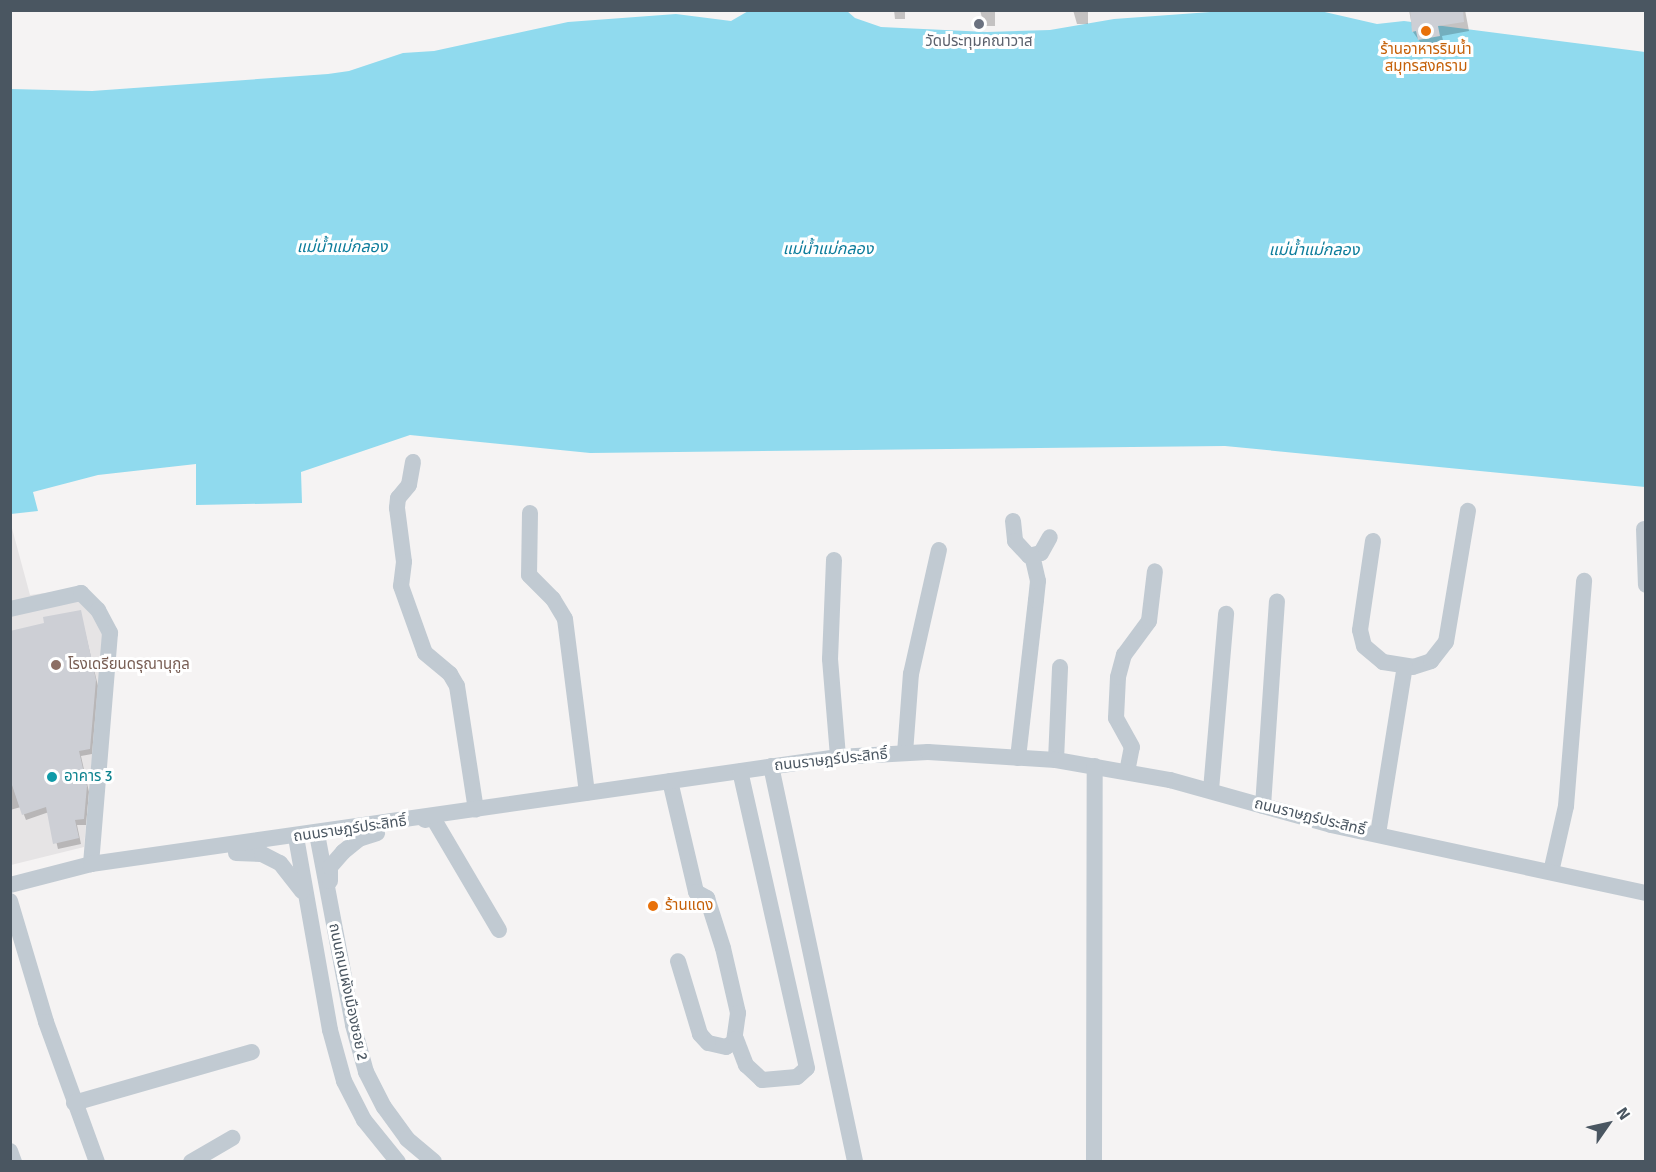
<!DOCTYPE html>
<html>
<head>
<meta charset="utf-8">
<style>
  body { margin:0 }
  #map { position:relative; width:1656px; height:1172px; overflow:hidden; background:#f5f3f3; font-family:Signika,"Noto Sans Thai",sans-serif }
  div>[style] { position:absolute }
  .education>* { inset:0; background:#e6e4e5 }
  .water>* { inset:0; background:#90daee }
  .shadow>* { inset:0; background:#0003 }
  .building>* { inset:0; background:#cdcfd5 }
  .minor>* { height:16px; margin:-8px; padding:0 8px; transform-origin:8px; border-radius:8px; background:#c1cad2 }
  .dots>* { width:16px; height:16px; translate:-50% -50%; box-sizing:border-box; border:3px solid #fff; border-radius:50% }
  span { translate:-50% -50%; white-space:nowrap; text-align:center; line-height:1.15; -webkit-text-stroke:6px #fff; paint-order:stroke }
  .worship-label { font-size:15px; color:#5b616d }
  .food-label { font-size:15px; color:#c56008 }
  .left { translate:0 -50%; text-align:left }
  .education-label { font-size:15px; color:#785e54 }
  .street-label { font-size:15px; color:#4a5661 }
  .culture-label { font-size:15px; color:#0d838f }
  .water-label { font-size:16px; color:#0c7c9b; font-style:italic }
  .frame { position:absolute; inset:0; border:12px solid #4a5661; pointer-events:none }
  .north { position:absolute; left:1578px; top:1094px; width:60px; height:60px; -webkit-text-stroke:4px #fff; paint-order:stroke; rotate:56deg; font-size:16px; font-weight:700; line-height:24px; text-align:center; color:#4a5661 }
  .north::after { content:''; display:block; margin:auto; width:21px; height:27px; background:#4a5661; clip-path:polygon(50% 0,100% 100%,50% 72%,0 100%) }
</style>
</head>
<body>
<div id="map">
  <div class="education">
    <i style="clip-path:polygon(10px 521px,30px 595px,83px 588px,104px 631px,84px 847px,11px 865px)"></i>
  </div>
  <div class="water">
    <i style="clip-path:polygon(750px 10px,847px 11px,855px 18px,881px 27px,987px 32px,1050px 30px,1114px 19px,1224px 11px,1316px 10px,1377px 24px,1404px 21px,1645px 52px,1645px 487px,1225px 446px,590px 453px,410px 435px,301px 472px,302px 503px,196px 505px,196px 464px,98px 475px,33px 492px,38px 511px,11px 514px,11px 89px,92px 91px,328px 74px,349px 71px,403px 53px,434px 51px,568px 22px,676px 14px,731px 21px)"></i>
  </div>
  <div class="shadow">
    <i style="clip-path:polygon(894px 10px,905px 10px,905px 19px,895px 19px)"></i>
    <i style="clip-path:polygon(980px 10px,995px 10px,995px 26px,984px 26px)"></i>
    <i style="clip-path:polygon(1073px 10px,1088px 10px,1088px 24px,1077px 24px)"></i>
    <i style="clip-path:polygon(1409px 10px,1465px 10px,1469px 31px,1442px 36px,1444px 45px,1425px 49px,1413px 32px)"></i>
    <i style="clip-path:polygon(80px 611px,98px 686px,92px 754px,81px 756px,89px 792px,86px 825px,77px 825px,81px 844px,58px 849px,49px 812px,26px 820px,21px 807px,10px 810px,10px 643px)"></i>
  </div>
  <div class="building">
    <i style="clip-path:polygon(1410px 10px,1463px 10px,1464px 22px,1438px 26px,1440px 36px,1418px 40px,1416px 31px,1412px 32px)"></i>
    <i style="clip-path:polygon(81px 610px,96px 680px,90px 749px,79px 751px,87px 786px,84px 819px,75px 820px,79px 838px,53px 844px,46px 807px,22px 815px,10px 779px,10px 631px,44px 623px,43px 617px)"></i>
  </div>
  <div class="minor">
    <i style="left:413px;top:462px;width:23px;rotate:100deg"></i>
    <i style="left:409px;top:485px;width:17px;rotate:130deg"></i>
    <i style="left:398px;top:498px;width:10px;rotate:96deg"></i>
    <i style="left:397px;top:508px;width:54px;rotate:82.6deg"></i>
    <i style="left:404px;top:562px;width:24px;rotate:97deg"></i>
    <i style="left:401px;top:586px;width:71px;rotate:70.3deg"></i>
    <i style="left:425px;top:653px;width:33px;rotate:40deg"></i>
    <i style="left:450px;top:674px;width:14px;rotate:60deg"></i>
    <i style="left:457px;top:686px;width:125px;rotate:81.3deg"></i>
    <i style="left:530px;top:513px;width:62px;rotate:90.9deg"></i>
    <i style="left:529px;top:575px;width:34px;rotate:45deg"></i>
    <i style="left:553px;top:599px;width:23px;rotate:59deg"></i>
    <i style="left:565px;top:619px;width:175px;rotate:82.8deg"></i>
    <i style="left:1013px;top:521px;width:20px;rotate:84deg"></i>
    <i style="left:1015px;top:541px;width:21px;rotate:47deg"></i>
    <i style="left:1029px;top:556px;width:12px;rotate:-14deg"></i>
    <i style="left:1041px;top:553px;width:18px;rotate:-61deg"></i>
    <i style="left:1644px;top:529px;width:56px;rotate:88deg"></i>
    <i style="left:1373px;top:541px;width:90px;rotate:98.3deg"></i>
    <i style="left:1360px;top:630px;width:16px;rotate:76deg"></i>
    <i style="left:1364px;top:646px;width:25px;rotate:40deg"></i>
    <i style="left:1383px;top:662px;width:30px;rotate:9deg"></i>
    <i style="left:1413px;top:667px;width:19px;rotate:-18deg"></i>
    <i style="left:1431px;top:661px;width:24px;rotate:-52deg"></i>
    <i style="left:1446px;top:642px;width:133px;rotate:-80.5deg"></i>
    <i style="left:834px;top:560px;width:99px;rotate:92.3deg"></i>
    <i style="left:830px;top:659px;width:98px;rotate:85.3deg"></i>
    <i style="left:10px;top:609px;width:73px;rotate:-12.7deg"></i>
    <i style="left:81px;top:593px;width:24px;rotate:45deg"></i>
    <i style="left:98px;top:610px;width:26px;rotate:62deg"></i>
    <i style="left:110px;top:633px;width:232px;rotate:94.7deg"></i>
    <i style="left:905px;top:753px;width:79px;rotate:-85.7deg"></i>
    <i style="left:911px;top:674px;width:127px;rotate:-77.3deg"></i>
    <i style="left:1018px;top:758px;width:159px;rotate:-83.5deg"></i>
    <i style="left:1036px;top:600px;width:19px;rotate:-84deg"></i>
    <i style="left:1038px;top:581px;width:26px;rotate:-103deg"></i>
    <i style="left:1056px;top:760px;width:93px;rotate:-87.5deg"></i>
    <i style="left:771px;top:766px;width:405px;rotate:78deg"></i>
    <i style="left:1127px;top:772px;width:25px;rotate:-79deg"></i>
    <i style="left:1132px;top:747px;width:33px;rotate:-119deg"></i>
    <i style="left:1116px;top:718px;width:41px;rotate:-87.2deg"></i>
    <i style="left:1118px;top:677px;width:23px;rotate:-75deg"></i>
    <i style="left:1124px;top:655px;width:42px;rotate:-53.7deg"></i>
    <i style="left:1149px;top:621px;width:50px;rotate:-83.2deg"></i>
    <i style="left:670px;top:781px;width:114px;rotate:76.8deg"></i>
    <i style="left:696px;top:892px;width:13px;rotate:29deg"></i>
    <i style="left:707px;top:898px;width:52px;rotate:72.3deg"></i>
    <i style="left:723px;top:948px;width:67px;rotate:77deg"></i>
    <i style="left:738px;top:1013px;width:29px;rotate:98deg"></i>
    <i style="left:734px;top:1042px;width:9px;rotate:148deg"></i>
    <i style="left:726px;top:1047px;width:18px;rotate:-167deg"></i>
    <i style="left:708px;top:1043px;width:12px;rotate:-132deg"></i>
    <i style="left:700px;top:1034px;width:76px;rotate:-106.8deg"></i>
    <i style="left:1211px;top:790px;width:177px;rotate:-85.1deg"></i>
    <i style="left:1263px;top:806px;width:205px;rotate:-86.1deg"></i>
    <i style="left:425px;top:820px;width:8px;rotate:-14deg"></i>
    <i style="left:433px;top:818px;width:130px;rotate:59.5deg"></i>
    <i style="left:317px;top:834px;width:194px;rotate:79.3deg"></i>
    <i style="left:353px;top:1025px;width:49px;rotate:74.5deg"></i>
    <i style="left:366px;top:1072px;width:39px;rotate:63deg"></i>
    <i style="left:384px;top:1107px;width:39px;rotate:54deg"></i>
    <i style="left:407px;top:1139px;width:35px;rotate:40deg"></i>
    <i style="left:1378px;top:834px;width:170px;rotate:-80.9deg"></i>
    <i style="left:296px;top:837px;width:196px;rotate:80deg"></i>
    <i style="left:330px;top:1030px;width:53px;rotate:74.6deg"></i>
    <i style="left:344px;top:1081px;width:44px;rotate:62.9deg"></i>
    <i style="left:364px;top:1120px;width:54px;rotate:51deg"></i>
    <i style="left:236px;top:853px;width:26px;rotate:2deg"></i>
    <i style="left:262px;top:854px;width:20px;rotate:27deg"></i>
    <i style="left:280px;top:863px;width:36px;rotate:52deg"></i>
    <i style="left:1551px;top:872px;width:68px;rotate:-77.2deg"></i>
    <i style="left:1566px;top:806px;width:226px;rotate:-85.4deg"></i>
    <i style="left:330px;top:881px;width:14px;rotate:-90deg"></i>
    <i style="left:330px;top:867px;width:20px;rotate:-49deg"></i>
    <i style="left:343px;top:852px;width:21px;rotate:-39deg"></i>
    <i style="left:359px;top:839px;width:19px;rotate:-18deg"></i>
    <i style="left:10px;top:885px;width:84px;rotate:-14.5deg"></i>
    <i style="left:91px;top:864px;width:755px;rotate:-8.15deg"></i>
    <i style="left:838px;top:757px;width:90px;rotate:-3.2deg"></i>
    <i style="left:928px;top:752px;width:128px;rotate:3.6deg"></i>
    <i style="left:1056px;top:760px;width:116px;rotate:10deg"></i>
    <i style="left:1170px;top:780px;width:167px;rotate:15.6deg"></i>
    <i style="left:1331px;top:825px;width:322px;rotate:12.2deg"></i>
    <i style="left:10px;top:901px;width:126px;rotate:73.4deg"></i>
    <i style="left:46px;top:1022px;width:149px;rotate:70deg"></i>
    <i style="left:736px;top:1039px;width:28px;rotate:69deg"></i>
    <i style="left:746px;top:1065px;width:22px;rotate:43deg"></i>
    <i style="left:762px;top:1080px;width:35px;rotate:-5deg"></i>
    <i style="left:797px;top:1077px;width:13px;rotate:-42deg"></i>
    <i style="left:807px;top:1068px;width:304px;rotate:-102.7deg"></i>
    <i style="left:74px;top:1103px;width:185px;rotate:-16deg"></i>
    <i style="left:10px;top:1151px;width:12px;rotate:70deg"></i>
    <i style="left:191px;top:1162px;width:48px;rotate:-30.3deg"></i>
    <i style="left:1094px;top:1162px;width:396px;rotate:-89.9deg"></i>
  </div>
  <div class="dots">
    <i style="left:979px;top:24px;background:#6b7280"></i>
    <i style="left:1426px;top:31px;background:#e8710a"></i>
    <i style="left:56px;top:665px;background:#8d6e63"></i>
    <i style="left:52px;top:777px;background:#0f9aa8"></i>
    <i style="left:653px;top:906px;background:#e8710a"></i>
  </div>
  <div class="worship-label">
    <span style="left:979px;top:42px">วัดประทุมคณาวาส</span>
  </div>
  <div class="food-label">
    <span style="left:1426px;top:58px">ร้านอาหารริมน้ำ<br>สมุทรสงคราม</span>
    <span class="left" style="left:665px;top:906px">ร้านแดง</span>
  </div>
  <div class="education-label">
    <span class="left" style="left:68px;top:665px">โรงเดรียนดรุณานุกูล</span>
  </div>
  <div class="street-label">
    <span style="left:831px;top:760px;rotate:-6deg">ถนนราษฎร์ประสิทธิ์</span>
    <span style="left:1310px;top:817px;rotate:14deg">ถนนราษฎร์ประสิทธิ์</span>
    <span style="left:350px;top:829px;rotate:-8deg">ถนนราษฎร์ประสิทธิ์</span>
    <span style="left:348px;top:992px;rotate:78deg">ถนนถนนผังเมืองซอย 2</span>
  </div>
  <div class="culture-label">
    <span class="left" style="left:64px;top:777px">อาคาร 3</span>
  </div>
  <div class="water-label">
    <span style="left:342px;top:247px">แม่น้ำแม่กลอง</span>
    <span style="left:828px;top:249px">แม่น้ำแม่กลอง</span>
    <span style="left:1314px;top:250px">แม่น้ำแม่กลอง</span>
  </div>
  <div class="frame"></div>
  <div class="north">N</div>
</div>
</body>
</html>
